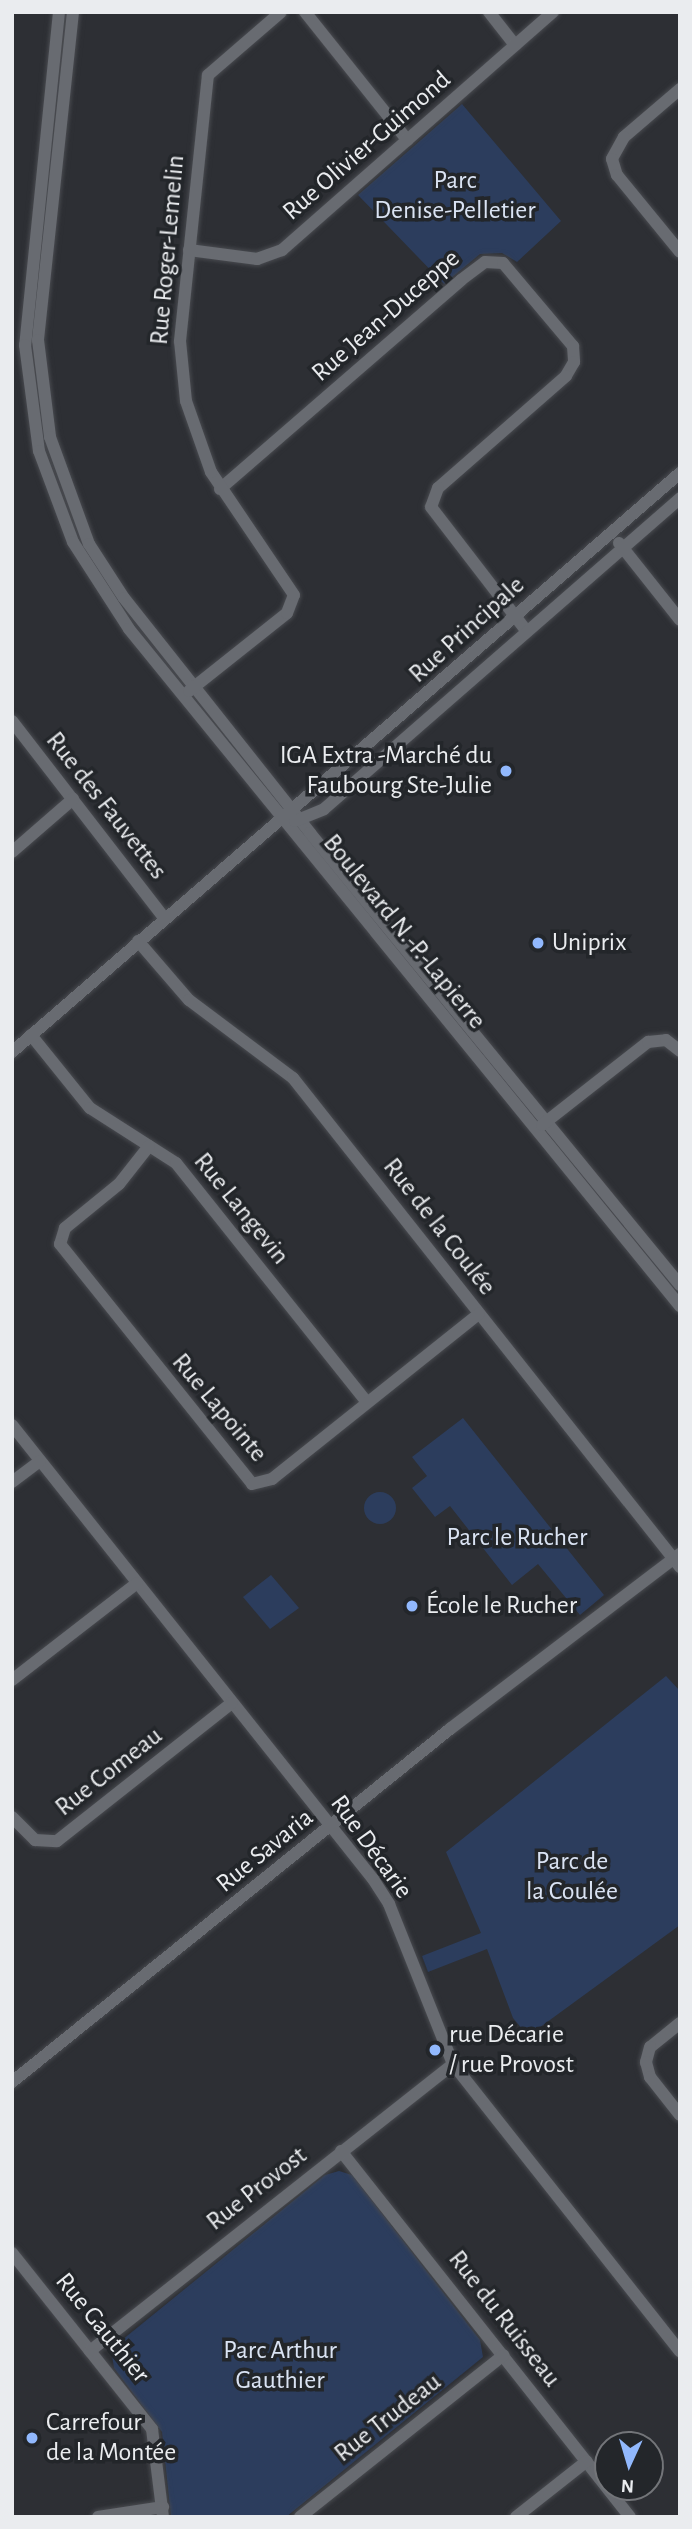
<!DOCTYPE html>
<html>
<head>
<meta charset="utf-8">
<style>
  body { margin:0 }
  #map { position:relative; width:692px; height:2529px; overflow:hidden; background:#2d2f34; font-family:"Alegreya Sans",sans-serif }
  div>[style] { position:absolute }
  .green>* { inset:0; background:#2c3d5d }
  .round { border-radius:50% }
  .roads { filter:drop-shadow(0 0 2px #484a4f) drop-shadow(0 0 2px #484a4f) }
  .minor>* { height:12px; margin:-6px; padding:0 6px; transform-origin:6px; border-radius:6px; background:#686b71 }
  .dots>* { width:19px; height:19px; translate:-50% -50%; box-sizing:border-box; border:4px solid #23262a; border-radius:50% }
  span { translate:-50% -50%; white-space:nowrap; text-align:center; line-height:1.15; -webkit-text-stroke:7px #23262a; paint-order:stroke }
  .street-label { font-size:26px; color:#eaecef }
  .park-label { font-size:26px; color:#dae3f3 }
  .poi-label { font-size:26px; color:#eaecef }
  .right { translate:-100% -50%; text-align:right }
  .left { translate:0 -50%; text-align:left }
  .frame { position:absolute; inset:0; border:14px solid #eaecef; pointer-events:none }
  .north { position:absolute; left:594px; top:2431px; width:70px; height:70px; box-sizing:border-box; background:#23262a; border:2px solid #737579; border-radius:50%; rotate:184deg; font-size:19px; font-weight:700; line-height:28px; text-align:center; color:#eaecef }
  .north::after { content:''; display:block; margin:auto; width:24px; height:32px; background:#91b8fd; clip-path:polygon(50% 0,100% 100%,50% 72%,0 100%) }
</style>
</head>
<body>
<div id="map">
  <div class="green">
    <i style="clip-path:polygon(462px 104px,561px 221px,517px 262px,502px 253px,480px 254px,444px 284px,358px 195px)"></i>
    <i style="clip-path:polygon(463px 1418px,604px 1595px,580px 1615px,538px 1564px,512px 1585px,450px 1506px,435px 1517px,412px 1488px,427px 1476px,412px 1457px)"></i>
    <i class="round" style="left:364px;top:1492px;width:32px;height:32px"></i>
    <i style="clip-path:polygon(271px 1575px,299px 1608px,270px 1629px,243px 1597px)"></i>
    <i style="clip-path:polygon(666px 1676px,680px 1691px,680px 1925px,528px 2036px,513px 2018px,487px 1949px,428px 1972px,422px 1956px,481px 1933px,446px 1852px)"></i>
    <i style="clip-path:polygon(339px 2171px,352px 2175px,480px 2340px,483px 2357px,286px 2517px,171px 2517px,162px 2432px,114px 2368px,111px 2349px,325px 2175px)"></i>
  </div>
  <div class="roads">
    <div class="minor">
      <i style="left:59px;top:12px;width:335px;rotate:95.8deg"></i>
      <i style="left:25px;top:345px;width:107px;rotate:82.5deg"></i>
      <i style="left:39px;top:451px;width:97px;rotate:69.5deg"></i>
      <i style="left:73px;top:542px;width:103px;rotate:57.2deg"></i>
      <i style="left:129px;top:629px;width:873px;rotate:50.86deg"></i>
      <i style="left:73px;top:12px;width:330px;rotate:96.1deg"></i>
      <i style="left:38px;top:340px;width:98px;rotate:82.9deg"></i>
      <i style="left:50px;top:437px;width:114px;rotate:70deg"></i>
      <i style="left:89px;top:544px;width:64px;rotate:57.1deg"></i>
      <i style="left:124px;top:598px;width:300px;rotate:51.6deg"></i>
      <i style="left:310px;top:833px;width:584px;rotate:50.7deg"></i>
      <i style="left:305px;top:12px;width:164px;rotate:51.4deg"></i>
      <i style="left:489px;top:12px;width:42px;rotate:51.8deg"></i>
      <i style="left:680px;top:89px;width:74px;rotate:139.4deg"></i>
      <i style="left:624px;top:137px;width:25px;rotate:119deg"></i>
      <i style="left:612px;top:159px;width:17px;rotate:73deg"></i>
      <i style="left:617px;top:175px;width:99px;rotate:50.7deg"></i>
      <i style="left:189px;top:250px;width:69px;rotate:7.5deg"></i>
      <i style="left:257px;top:259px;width:27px;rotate:-20deg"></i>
      <i style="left:282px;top:250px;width:361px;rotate:-41.3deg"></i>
      <i style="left:220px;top:489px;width:319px;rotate:-40.9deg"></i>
      <i style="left:461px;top:280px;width:30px;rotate:-37deg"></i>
      <i style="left:485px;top:262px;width:18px;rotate:3deg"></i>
      <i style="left:503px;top:263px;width:109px;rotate:49.9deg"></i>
      <i style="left:573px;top:346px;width:16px;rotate:86deg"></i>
      <i style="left:574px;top:362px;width:16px;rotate:120deg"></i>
      <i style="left:566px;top:376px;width:170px;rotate:138.8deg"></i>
      <i style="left:438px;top:488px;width:20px;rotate:110deg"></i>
      <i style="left:431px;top:507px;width:154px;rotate:52.4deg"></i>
      <i style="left:619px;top:543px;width:98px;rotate:51.6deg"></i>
      <i style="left:189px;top:691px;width:125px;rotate:-38.5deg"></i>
      <i style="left:287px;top:613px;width:19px;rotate:-69deg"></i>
      <i style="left:294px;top:595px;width:148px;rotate:-124deg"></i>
      <i style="left:211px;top:472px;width:75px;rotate:-109.4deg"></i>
      <i style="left:186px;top:401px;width:60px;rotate:-95.7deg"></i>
      <i style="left:180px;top:341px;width:267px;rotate:-84deg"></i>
      <i style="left:208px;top:75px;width:96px;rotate:-40.8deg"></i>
      <i style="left:12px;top:721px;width:249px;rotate:52.3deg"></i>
      <i style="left:295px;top:821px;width:31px;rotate:-22deg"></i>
      <i style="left:324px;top:809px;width:473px;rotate:-41.1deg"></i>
      <i style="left:12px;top:852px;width:81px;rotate:-41deg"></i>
      <i style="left:138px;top:941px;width:78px;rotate:49.2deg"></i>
      <i style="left:189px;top:1000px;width:130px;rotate:36.9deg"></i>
      <i style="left:293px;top:1078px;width:624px;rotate:51.64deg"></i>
      <i style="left:31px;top:1035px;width:94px;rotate:51.1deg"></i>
      <i style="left:90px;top:1108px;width:102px;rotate:32.6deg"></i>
      <i style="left:176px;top:1163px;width:306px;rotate:51.4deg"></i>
      <i style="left:12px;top:1052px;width:884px;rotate:-40.92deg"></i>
      <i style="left:542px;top:1125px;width:135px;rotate:-38.1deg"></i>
      <i style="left:648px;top:1042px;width:18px;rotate:-6deg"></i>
      <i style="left:666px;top:1040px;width:18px;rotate:38deg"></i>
      <i style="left:149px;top:1146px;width:48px;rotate:128.3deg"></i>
      <i style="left:119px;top:1184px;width:70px;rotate:140.8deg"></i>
      <i style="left:65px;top:1228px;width:17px;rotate:107deg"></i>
      <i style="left:60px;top:1244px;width:307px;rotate:51.3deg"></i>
      <i style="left:252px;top:1484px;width:21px;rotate:-14deg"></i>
      <i style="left:272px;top:1479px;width:265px;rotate:-38.6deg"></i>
      <i style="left:12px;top:1425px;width:580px;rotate:51.51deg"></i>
      <i style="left:373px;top:1879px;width:30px;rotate:57deg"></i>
      <i style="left:389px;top:1904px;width:172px;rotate:68.2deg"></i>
      <i style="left:453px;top:2064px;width:366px;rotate:51.7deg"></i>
      <i style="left:12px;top:1482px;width:35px;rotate:-37deg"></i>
      <i style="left:12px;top:1680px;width:158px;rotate:-37.8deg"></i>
      <i style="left:12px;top:1817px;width:33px;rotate:45deg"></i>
      <i style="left:35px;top:1840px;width:22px;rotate:3deg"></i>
      <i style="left:57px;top:1841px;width:223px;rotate:-38.3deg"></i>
      <i style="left:680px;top:2023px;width:38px;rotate:141deg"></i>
      <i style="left:650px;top:2047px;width:16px;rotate:105deg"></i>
      <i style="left:646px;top:2062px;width:16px;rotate:75deg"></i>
      <i style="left:650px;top:2077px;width:48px;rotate:51.7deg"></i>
      <i style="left:12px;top:2082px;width:563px;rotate:-38.87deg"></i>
      <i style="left:450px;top:1729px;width:289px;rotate:-37.3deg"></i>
      <i style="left:341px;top:2151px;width:466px;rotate:51.7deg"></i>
      <i style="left:12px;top:2253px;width:225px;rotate:51.5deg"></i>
      <i style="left:152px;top:2429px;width:89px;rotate:82.9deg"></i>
      <i style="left:90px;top:2351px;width:463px;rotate:-38.3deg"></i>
      <i style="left:98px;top:2517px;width:66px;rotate:-8.7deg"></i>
      <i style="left:300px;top:2517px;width:260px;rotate:-38.5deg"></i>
      <i style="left:516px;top:2517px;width:90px;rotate:-38.3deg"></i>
    </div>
  </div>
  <div class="dots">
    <i style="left:506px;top:771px;background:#91b8fd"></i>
    <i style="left:538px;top:943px;background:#91b8fd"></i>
    <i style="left:412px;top:1606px;background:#91b8fd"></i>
    <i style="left:435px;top:2050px;background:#91b8fd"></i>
    <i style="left:32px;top:2438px;background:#91b8fd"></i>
  </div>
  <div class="street-label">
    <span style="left:367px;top:146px;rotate:-41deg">Rue Olivier-Guimond</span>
    <span style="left:168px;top:250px;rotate:-85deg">Rue Roger-Lemelin</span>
    <span style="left:386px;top:316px;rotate:-41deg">Rue Jean-Duceppe</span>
    <span style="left:467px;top:630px;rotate:-42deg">Rue Principale</span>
    <span style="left:106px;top:806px;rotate:52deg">Rue des Fauvettes</span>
    <span style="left:404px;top:932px;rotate:51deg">Boulevard N.-P.-Lapierre</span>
    <span style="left:241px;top:1209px;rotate:51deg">Rue Langevin</span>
    <span style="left:439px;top:1227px;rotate:52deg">Rue de la Coulée</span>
    <span style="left:219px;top:1408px;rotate:50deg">Rue Lapointe</span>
    <span style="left:109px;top:1772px;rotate:-38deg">Rue Comeau</span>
    <span style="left:371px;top:1847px;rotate:54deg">Rue Décarie</span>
    <span style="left:265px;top:1851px;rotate:-39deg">Rue Savaria</span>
    <span style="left:257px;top:2189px;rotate:-38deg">Rue Provost</span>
    <span style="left:504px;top:2319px;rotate:52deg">Rue du Ruisseau</span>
    <span style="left:102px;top:2328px;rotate:51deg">Rue Gauthier</span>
    <span style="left:388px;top:2418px;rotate:-38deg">Rue Trudeau</span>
  </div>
  <div class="park-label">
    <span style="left:455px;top:196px">Parc<br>Denise-Pelletier</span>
    <span style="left:517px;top:1538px">Parc le Rucher</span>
    <span style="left:572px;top:1877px">Parc de<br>la Coulée</span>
    <span style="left:280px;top:2366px">Parc Arthur<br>Gauthier</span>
  </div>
  <div class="poi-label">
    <span class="right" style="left:492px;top:771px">IGA Extra -Marché du<br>Faubourg Ste-Julie</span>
    <span class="left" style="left:552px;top:943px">Uniprix</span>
    <span class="left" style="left:426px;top:1606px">École le Rucher</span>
    <span class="left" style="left:449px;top:2050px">rue Décarie<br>/ rue Provost</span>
    <span class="left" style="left:46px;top:2438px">Carrefour<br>de la Montée</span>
  </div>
  <div class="frame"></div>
  <div class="north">N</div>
</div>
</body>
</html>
